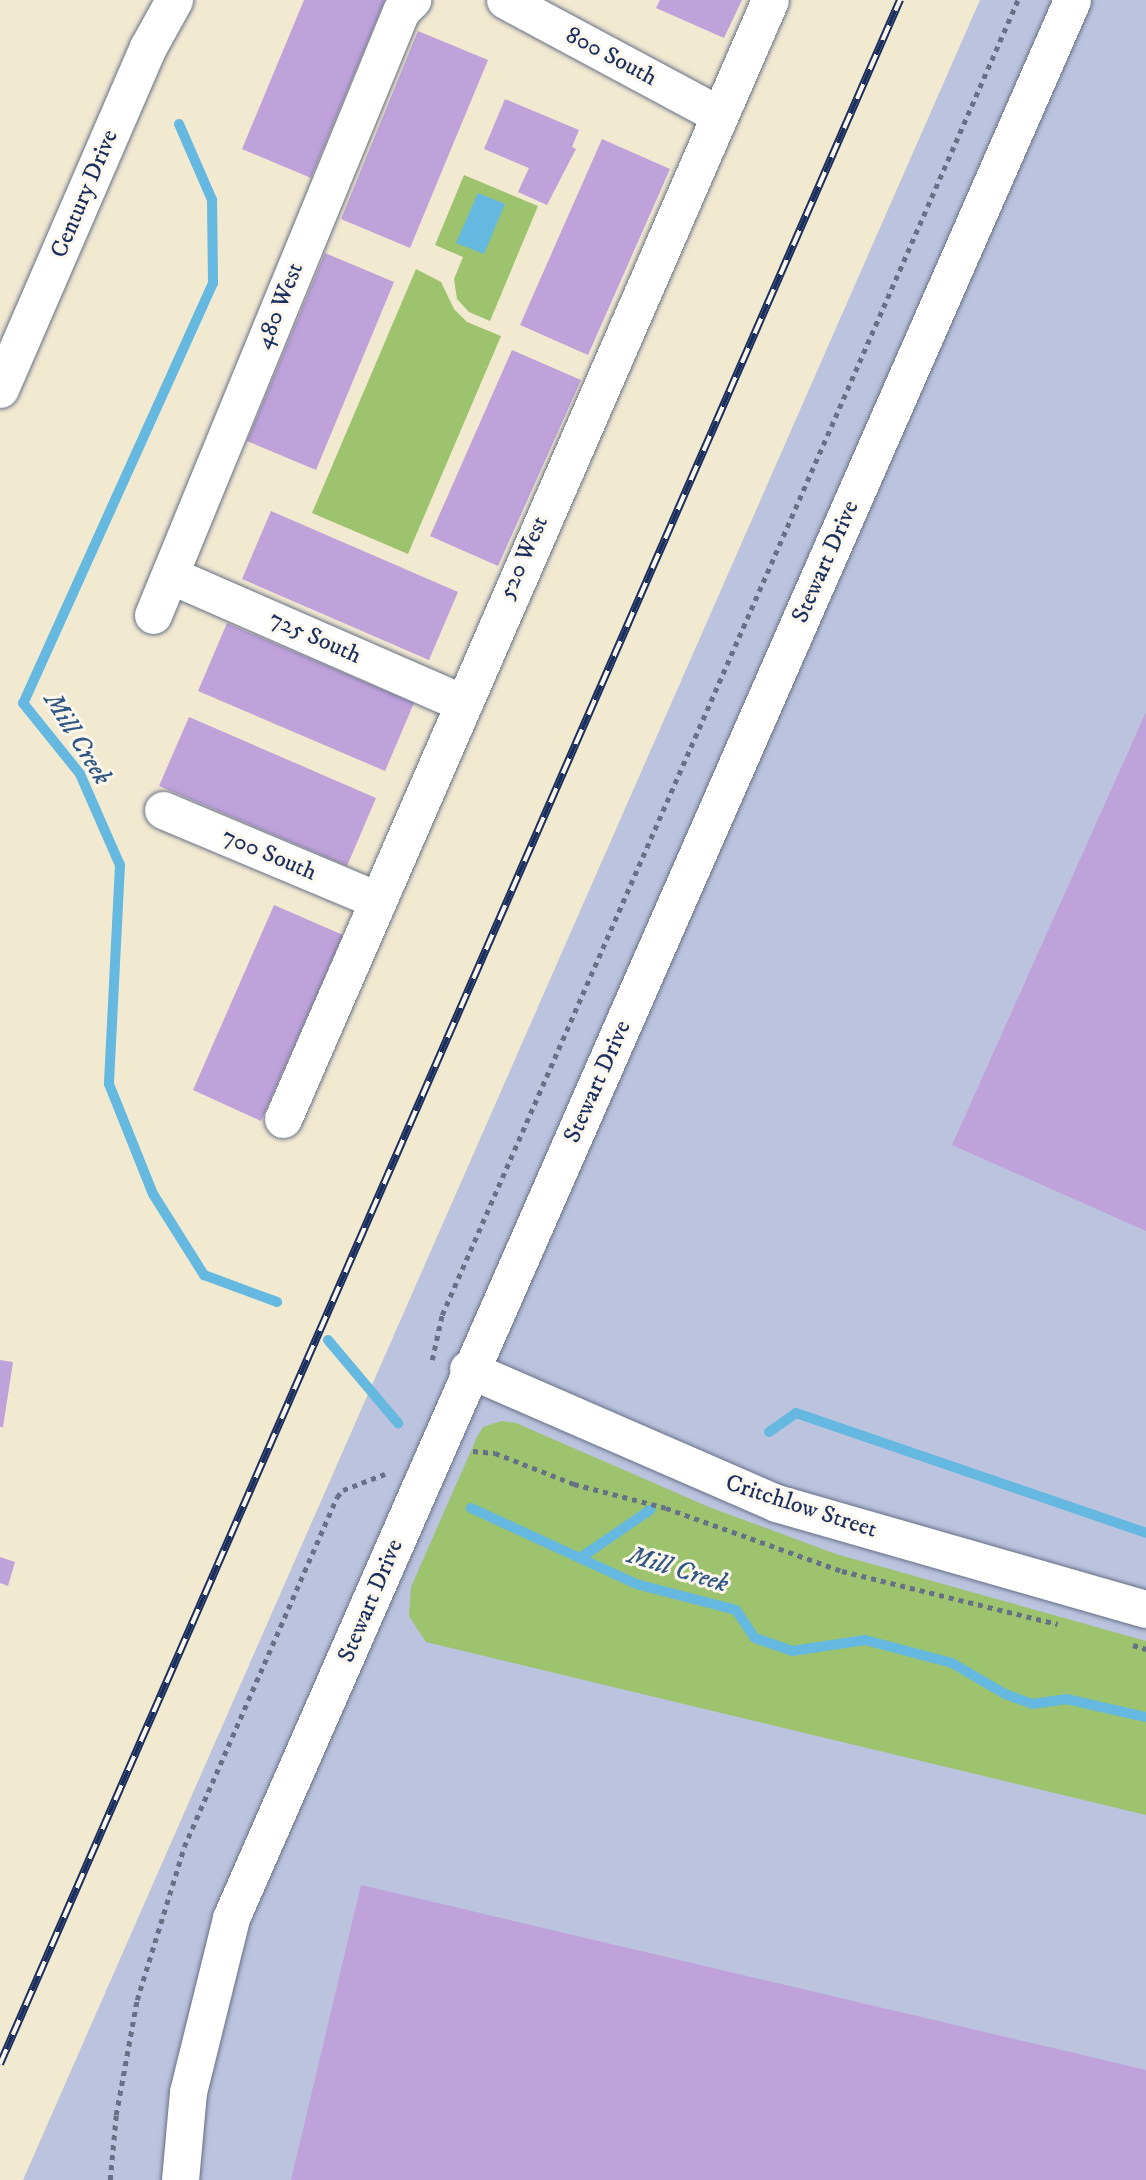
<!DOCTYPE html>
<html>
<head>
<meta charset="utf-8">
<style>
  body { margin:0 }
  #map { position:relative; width:1146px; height:2180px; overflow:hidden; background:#f2e9d1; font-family:"IM FELL DW Pica",serif }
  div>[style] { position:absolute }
  .industrial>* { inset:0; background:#bbc3de }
  .green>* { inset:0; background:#9ec36e }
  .water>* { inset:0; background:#65b8e0 }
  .stream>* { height:10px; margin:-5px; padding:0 5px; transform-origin:5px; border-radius:5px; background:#65b8e0 }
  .building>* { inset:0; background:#bfa2da }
  .path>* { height:4.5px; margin-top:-2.25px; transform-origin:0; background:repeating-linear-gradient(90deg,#667086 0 5px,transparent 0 10px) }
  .roads { filter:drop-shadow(0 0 2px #667086) drop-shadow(0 0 2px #667086) }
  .minor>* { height:37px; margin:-18.5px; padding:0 18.5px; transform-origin:18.5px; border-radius:18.5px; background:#fff }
  .rail>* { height:8px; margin-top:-4px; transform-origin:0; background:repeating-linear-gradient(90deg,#fbf7ec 0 16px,#1b2f5e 0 32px); box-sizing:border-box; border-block:2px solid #1b2f5e }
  span { translate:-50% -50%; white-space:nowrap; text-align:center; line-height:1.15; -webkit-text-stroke:6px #fbf7ec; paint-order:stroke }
  .street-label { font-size:24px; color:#1b2f5e }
  .water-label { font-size:26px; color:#315885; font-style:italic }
</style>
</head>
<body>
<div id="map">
  <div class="industrial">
    <i style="clip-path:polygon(980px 0,1146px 0,1146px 2180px,23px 2180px)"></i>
  </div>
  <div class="green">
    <i style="clip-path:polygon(464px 175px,538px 206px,490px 321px,469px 312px,457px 299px,454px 279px,463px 257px,435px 245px)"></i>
    <i style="clip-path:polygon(416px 269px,441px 282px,454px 309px,467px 322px,501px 336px,408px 554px,312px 513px)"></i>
    <i style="clip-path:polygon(501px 1421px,516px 1423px,709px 1507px,836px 1554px,1146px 1641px,1146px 1815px,426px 1642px,409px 1616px,411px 1587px,477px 1437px,483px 1427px)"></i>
  </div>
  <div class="water">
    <i style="clip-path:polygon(478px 193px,505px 204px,484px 254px,456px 243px)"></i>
  </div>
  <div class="stream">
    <i style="left:179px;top:124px;width:83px;rotate:66.5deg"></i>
    <i style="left:212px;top:200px;width:83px;rotate:89.3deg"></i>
    <i style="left:213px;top:283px;width:461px;rotate:114.3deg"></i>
    <i style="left:23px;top:703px;width:91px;rotate:51.2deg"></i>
    <i style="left:80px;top:774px;width:99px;rotate:66.3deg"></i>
    <i style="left:120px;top:865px;width:219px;rotate:92.9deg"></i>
    <i style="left:109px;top:1084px;width:118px;rotate:68.2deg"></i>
    <i style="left:153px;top:1194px;width:96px;rotate:57.8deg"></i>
    <i style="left:204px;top:1275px;width:78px;rotate:20.3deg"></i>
    <i style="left:328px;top:1340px;width:109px;rotate:49.9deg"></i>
    <i style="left:769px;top:1432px;width:33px;rotate:-35deg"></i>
    <i style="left:796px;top:1413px;width:370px;rotate:18.9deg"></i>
    <i style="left:471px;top:1508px;width:182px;rotate:24.7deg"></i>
    <i style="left:636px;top:1584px;width:103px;rotate:14.6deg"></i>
    <i style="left:736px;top:1610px;width:34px;rotate:56deg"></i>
    <i style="left:755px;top:1638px;width:39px;rotate:19deg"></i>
    <i style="left:792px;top:1651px;width:74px;rotate:-8.6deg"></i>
    <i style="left:865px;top:1640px;width:90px;rotate:14.8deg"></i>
    <i style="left:952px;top:1663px;width:61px;rotate:30.3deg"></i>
    <i style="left:1005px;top:1694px;width:29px;rotate:20deg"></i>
    <i style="left:1032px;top:1704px;width:34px;rotate:-8deg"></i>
    <i style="left:1066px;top:1699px;width:82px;rotate:12.7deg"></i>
    <i style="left:580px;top:1558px;width:85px;rotate:-34.4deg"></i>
  </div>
  <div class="building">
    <i style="clip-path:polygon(304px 0,385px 0,311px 178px,242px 149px)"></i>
    <i style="clip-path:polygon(660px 0,742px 0,724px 38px,656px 8px)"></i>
    <i style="clip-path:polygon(418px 31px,488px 60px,410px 248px,341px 219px)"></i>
    <i style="clip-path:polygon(505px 99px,579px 130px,572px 147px,576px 149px,547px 205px,518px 192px,529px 168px,484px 149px)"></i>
    <i style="clip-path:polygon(602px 139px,670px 169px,588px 355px,520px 325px)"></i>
    <i style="clip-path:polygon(325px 253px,394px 282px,316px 470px,247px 441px)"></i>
    <i style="clip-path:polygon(512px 350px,581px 380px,498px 566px,430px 536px)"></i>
    <i style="clip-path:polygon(271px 511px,458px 592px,429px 660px,242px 579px)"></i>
    <i style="clip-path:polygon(227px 623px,414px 703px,385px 771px,198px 691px)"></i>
    <i style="clip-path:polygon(1146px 712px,1146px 1231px,952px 1145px)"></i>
    <i style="clip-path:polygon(189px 717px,376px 798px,347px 866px,159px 786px)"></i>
    <i style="clip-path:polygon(274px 905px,343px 935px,261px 1121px,193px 1090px)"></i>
    <i style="clip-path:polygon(0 1360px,13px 1362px,3px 1427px,0 1427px)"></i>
    <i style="clip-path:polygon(0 1557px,15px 1562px,8px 1586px,0 1583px)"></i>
    <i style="clip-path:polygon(361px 1885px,1146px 2070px,1146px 2180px,291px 2180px)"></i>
  </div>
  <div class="path">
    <i style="left:432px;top:1360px;width:46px;rotate:-77.5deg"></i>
    <i style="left:442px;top:1315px;width:1436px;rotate:-66.35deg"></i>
    <i style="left:473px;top:1451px;width:22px;rotate:5deg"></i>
    <i style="left:495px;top:1453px;width:85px;rotate:21.4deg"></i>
    <i style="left:574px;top:1484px;width:95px;rotate:14.6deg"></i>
    <i style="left:666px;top:1508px;width:187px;rotate:19.7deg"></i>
    <i style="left:842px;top:1571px;width:222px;rotate:13.8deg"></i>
    <i style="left:1133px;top:1645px;width:14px;rotate:17deg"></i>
    <i style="left:110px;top:2180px;width:65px;rotate:-84.7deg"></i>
    <i style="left:116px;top:2115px;width:117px;rotate:-79.7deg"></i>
    <i style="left:137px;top:2000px;width:160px;rotate:-72.9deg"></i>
    <i style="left:184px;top:1847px;width:382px;rotate:-66.4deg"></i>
    <i style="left:337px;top:1497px;width:9px;rotate:-49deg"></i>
    <i style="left:343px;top:1490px;width:45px;rotate:-20.9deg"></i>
  </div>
  <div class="roads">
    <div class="minor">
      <i style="left:505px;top:0;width:242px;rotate:28.2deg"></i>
      <i style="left:0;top:389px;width:373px;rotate:-66.6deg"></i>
      <i style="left:148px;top:47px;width:54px;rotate:-61deg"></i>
      <i style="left:170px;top:575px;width:318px;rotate:23.6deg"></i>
      <i style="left:153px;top:615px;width:653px;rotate:-67.68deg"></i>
      <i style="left:401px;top:11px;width:16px;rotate:-45deg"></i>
      <i style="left:163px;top:810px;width:230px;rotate:22.8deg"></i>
      <i style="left:283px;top:1119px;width:1220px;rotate:-66.48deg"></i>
      <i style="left:468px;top:1369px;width:336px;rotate:23.5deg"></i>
      <i style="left:776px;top:1503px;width:385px;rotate:16deg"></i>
      <i style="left:180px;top:2180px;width:88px;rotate:-84.8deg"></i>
      <i style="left:188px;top:2092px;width:179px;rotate:-76.1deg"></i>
      <i style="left:231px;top:1918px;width:2094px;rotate:-66.32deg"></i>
    </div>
  </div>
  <div class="rail">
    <i style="left:0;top:2064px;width:2252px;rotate:-66.44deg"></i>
  </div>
  <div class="street-label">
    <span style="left:611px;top:57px;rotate:28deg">800 South</span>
    <span style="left:85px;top:194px;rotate:-67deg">Century Drive</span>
    <span style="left:280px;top:306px;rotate:-68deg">480 West</span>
    <span style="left:524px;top:558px;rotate:-66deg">520 West</span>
    <span style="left:826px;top:562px;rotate:-66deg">Stewart Drive</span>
    <span style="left:315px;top:638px;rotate:24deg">725 South</span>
    <span style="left:269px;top:855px;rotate:23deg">700 South</span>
    <span style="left:598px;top:1082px;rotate:-66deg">Stewart Drive</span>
    <span style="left:801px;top:1507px;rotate:18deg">Critchlow Street</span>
    <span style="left:371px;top:1601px;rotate:-67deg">Stewart Drive</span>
  </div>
  <div class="water-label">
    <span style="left:77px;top:739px;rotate:58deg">Mill Creek</span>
    <span style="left:678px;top:1570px;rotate:17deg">Mill Creek</span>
  </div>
</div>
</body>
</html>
